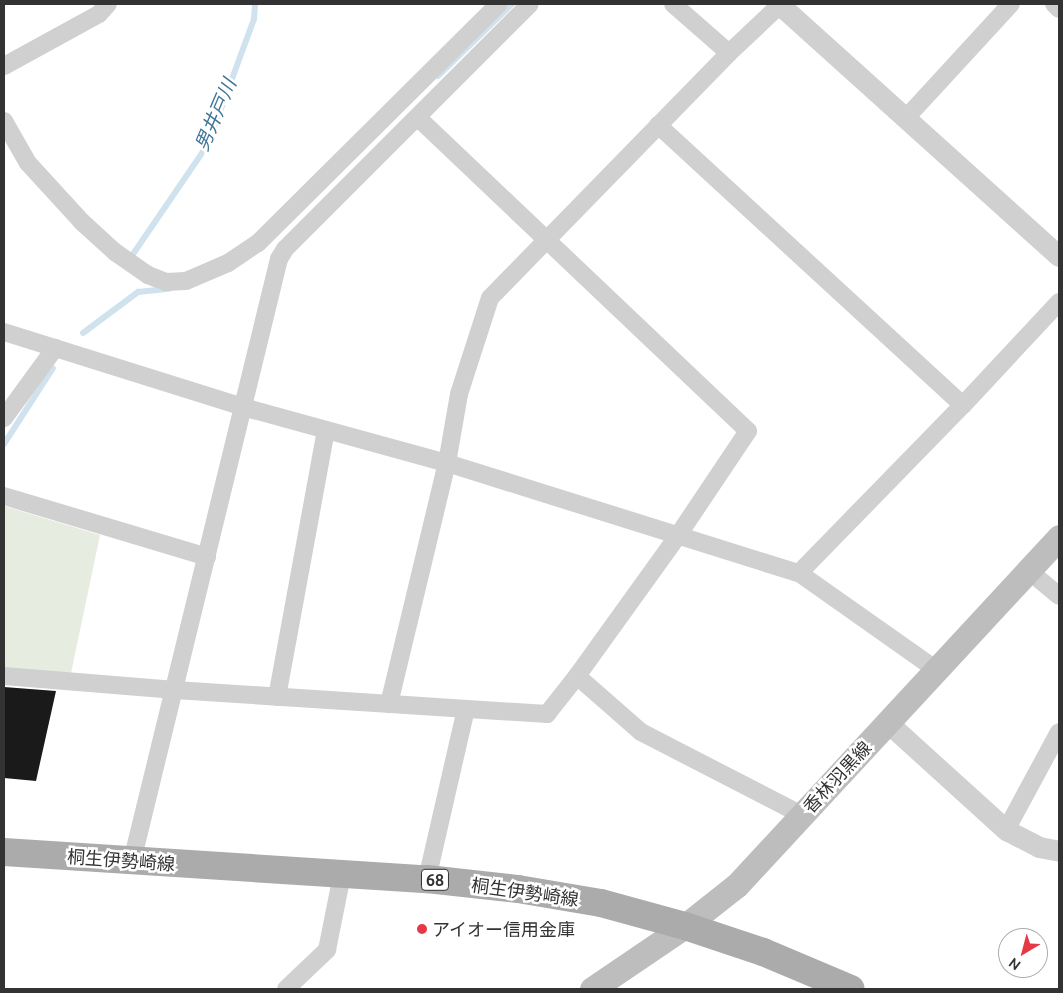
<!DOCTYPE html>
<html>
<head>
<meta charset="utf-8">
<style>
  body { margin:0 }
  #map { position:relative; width:1063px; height:993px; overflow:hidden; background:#fff; font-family:Ubuntu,"Noto Sans JP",sans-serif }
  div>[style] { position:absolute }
  .green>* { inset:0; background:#e6ecdf }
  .stream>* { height:6px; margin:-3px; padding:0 3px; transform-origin:3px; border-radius:3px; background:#cfe2ee }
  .building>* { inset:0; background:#1a1a1a }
  .minor>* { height:18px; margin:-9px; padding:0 9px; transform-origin:9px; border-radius:9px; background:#d0d0d0 }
  .tertiary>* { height:21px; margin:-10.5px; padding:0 10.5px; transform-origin:10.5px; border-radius:10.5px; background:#d0d0d0 }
  .secondary>* { height:25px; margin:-12.5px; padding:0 12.5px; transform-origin:12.5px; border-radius:12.5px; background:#bdbdbd }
  .primary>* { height:28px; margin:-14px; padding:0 14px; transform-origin:14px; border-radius:14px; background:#ababab }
  .dots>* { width:14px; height:14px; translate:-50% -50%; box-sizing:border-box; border:2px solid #fff; border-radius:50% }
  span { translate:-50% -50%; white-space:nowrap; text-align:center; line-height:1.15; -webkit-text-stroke:5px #fff; paint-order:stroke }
  .shield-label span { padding:1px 4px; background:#fff; border:1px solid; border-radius:4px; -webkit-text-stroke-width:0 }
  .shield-label { font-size:16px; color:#333; font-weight:700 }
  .street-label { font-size:18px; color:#333 }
  .poi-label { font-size:18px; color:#333 }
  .left { translate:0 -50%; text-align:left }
  .water-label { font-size:19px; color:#3f7597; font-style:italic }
  .frame { position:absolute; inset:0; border:5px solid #333; pointer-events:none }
  .north { position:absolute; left:998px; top:928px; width:50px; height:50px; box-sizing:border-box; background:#fff; border:1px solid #adadad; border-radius:50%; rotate:217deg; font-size:14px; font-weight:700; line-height:20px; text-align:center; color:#333 }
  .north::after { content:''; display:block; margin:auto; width:18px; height:22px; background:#e63946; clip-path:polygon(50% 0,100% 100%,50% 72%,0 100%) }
</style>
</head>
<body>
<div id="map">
  <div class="green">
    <i style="clip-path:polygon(4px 506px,100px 535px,71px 673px,4px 668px)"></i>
  </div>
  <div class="stream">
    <i style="left:438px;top:76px;width:103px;rotate:-44.2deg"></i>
    <i style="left:129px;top:260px;width:140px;rotate:-55.7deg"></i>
    <i style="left:208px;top:144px;width:133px;rotate:-69.8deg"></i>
    <i style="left:254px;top:19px;width:15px;rotate:-86deg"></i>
    <i style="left:83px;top:333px;width:69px;rotate:-36.7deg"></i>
    <i style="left:138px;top:292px;width:31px;rotate:-6deg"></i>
    <i style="left:4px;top:444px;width:90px;rotate:-57.2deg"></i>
  </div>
  <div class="building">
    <i style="clip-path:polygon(4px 687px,56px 691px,36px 781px,4px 778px)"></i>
  </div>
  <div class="minor">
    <i style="left:673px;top:4px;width:74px;rotate:41.2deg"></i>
    <i style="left:1054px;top:4px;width:7px;rotate:45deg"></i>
    <i style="left:4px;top:66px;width:108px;rotate:-28.7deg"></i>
    <i style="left:99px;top:14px;width:13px;rotate:-48deg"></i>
    <i style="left:906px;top:118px;width:155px;rotate:-47.4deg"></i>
    <i style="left:4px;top:121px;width:48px;rotate:60.3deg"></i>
    <i style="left:28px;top:163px;width:80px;rotate:47.5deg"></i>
    <i style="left:82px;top:222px;width:45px;rotate:42.3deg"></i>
    <i style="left:115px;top:252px;width:40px;rotate:34.9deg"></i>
    <i style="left:148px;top:275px;width:19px;rotate:21deg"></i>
    <i style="left:166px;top:282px;width:20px;rotate:-3deg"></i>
    <i style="left:186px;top:281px;width:46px;rotate:-23.2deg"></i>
    <i style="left:228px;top:263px;width:36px;rotate:-34deg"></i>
    <i style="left:258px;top:243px;width:339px;rotate:-44.8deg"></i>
    <i style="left:658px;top:125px;width:414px;rotate:42.6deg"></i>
    <i style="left:4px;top:332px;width:250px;rotate:17.4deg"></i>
    <i style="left:243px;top:407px;width:212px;rotate:15.4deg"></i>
    <i style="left:447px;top:463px;width:369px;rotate:17.4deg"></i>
    <i style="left:799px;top:573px;width:166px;rotate:35.2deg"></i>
    <i style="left:4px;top:418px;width:87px;rotate:-53.9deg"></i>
    <i style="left:4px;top:496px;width:212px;rotate:16.7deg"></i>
    <i style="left:1028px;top:570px;width:40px;rotate:40deg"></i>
    <i style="left:799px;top:573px;width:235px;rotate:-45.7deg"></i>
    <i style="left:963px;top:405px;width:141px;rotate:-47deg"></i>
    <i style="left:4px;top:676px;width:172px;rotate:4.7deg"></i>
    <i style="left:175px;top:690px;width:373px;rotate:3.7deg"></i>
    <i style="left:547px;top:714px;width:48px;rotate:-51.7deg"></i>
    <i style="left:577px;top:676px;width:175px;rotate:-54.3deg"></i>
    <i style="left:679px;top:534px;width:124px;rotate:-56.2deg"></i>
    <i style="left:748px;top:431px;width:455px;rotate:-136.5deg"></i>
    <i style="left:577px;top:676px;width:85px;rotate:41.2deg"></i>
    <i style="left:641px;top:732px;width:181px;rotate:27.3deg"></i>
    <i style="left:277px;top:697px;width:271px;rotate:-79.6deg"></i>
    <i style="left:389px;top:704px;width:248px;rotate:-76.5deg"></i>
    <i style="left:447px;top:463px;width:70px;rotate:-80.1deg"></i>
    <i style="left:459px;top:394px;width:101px;rotate:-72.1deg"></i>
    <i style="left:490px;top:298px;width:342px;rotate:-45.7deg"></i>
    <i style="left:729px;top:53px;width:71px;rotate:-43.3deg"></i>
    <i style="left:1006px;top:830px;width:111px;rotate:-61.6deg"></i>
    <i style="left:132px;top:861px;width:620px;rotate:-76.28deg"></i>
    <i style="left:279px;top:259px;width:12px;rotate:-59deg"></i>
    <i style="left:285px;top:249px;width:346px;rotate:-45deg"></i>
    <i style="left:427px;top:879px;width:174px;rotate:-77.1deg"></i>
    <i style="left:286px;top:989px;width:57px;rotate:-43.6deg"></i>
    <i style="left:327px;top:950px;width:76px;rotate:-78.7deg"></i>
  </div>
  <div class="tertiary">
    <i style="left:780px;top:5px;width:375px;rotate:42deg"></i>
    <i style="left:887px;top:722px;width:161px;rotate:42.2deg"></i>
    <i style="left:1006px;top:830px;width:37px;rotate:27deg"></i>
    <i style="left:1039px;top:847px;width:20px;rotate:11deg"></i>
  </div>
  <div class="secondary">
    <i style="left:592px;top:989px;width:112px;rotate:-34.1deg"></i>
    <i style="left:685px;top:926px;width:66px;rotate:-38.3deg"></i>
    <i style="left:737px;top:885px;width:474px;rotate:-47.2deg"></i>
  </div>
  <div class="primary">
    <i style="left:4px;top:852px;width:424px;rotate:3.7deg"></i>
    <i style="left:427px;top:879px;width:92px;rotate:6.3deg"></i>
    <i style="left:518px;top:889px;width:84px;rotate:9.6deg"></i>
    <i style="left:601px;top:903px;width:87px;rotate:15.3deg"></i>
    <i style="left:685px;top:926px;width:82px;rotate:18.4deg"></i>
    <i style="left:763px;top:952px;width:95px;rotate:22.8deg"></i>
  </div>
  <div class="dots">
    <i style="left:422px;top:929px;background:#e63946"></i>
  </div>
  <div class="shield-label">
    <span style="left:435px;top:880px">68</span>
  </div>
  <div class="street-label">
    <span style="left:837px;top:777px;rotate:-47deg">香林羽黒線</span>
    <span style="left:121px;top:860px;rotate:4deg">桐生伊勢崎線</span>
    <span style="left:525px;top:892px;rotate:8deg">桐生伊勢崎線</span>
  </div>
  <div class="poi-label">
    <span class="left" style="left:432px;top:929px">アイオー信用金庫</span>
  </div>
  <div class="water-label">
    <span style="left:216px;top:115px;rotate:-67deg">男井戸川</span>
  </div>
  <div class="frame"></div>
  <div class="north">N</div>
</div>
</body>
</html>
